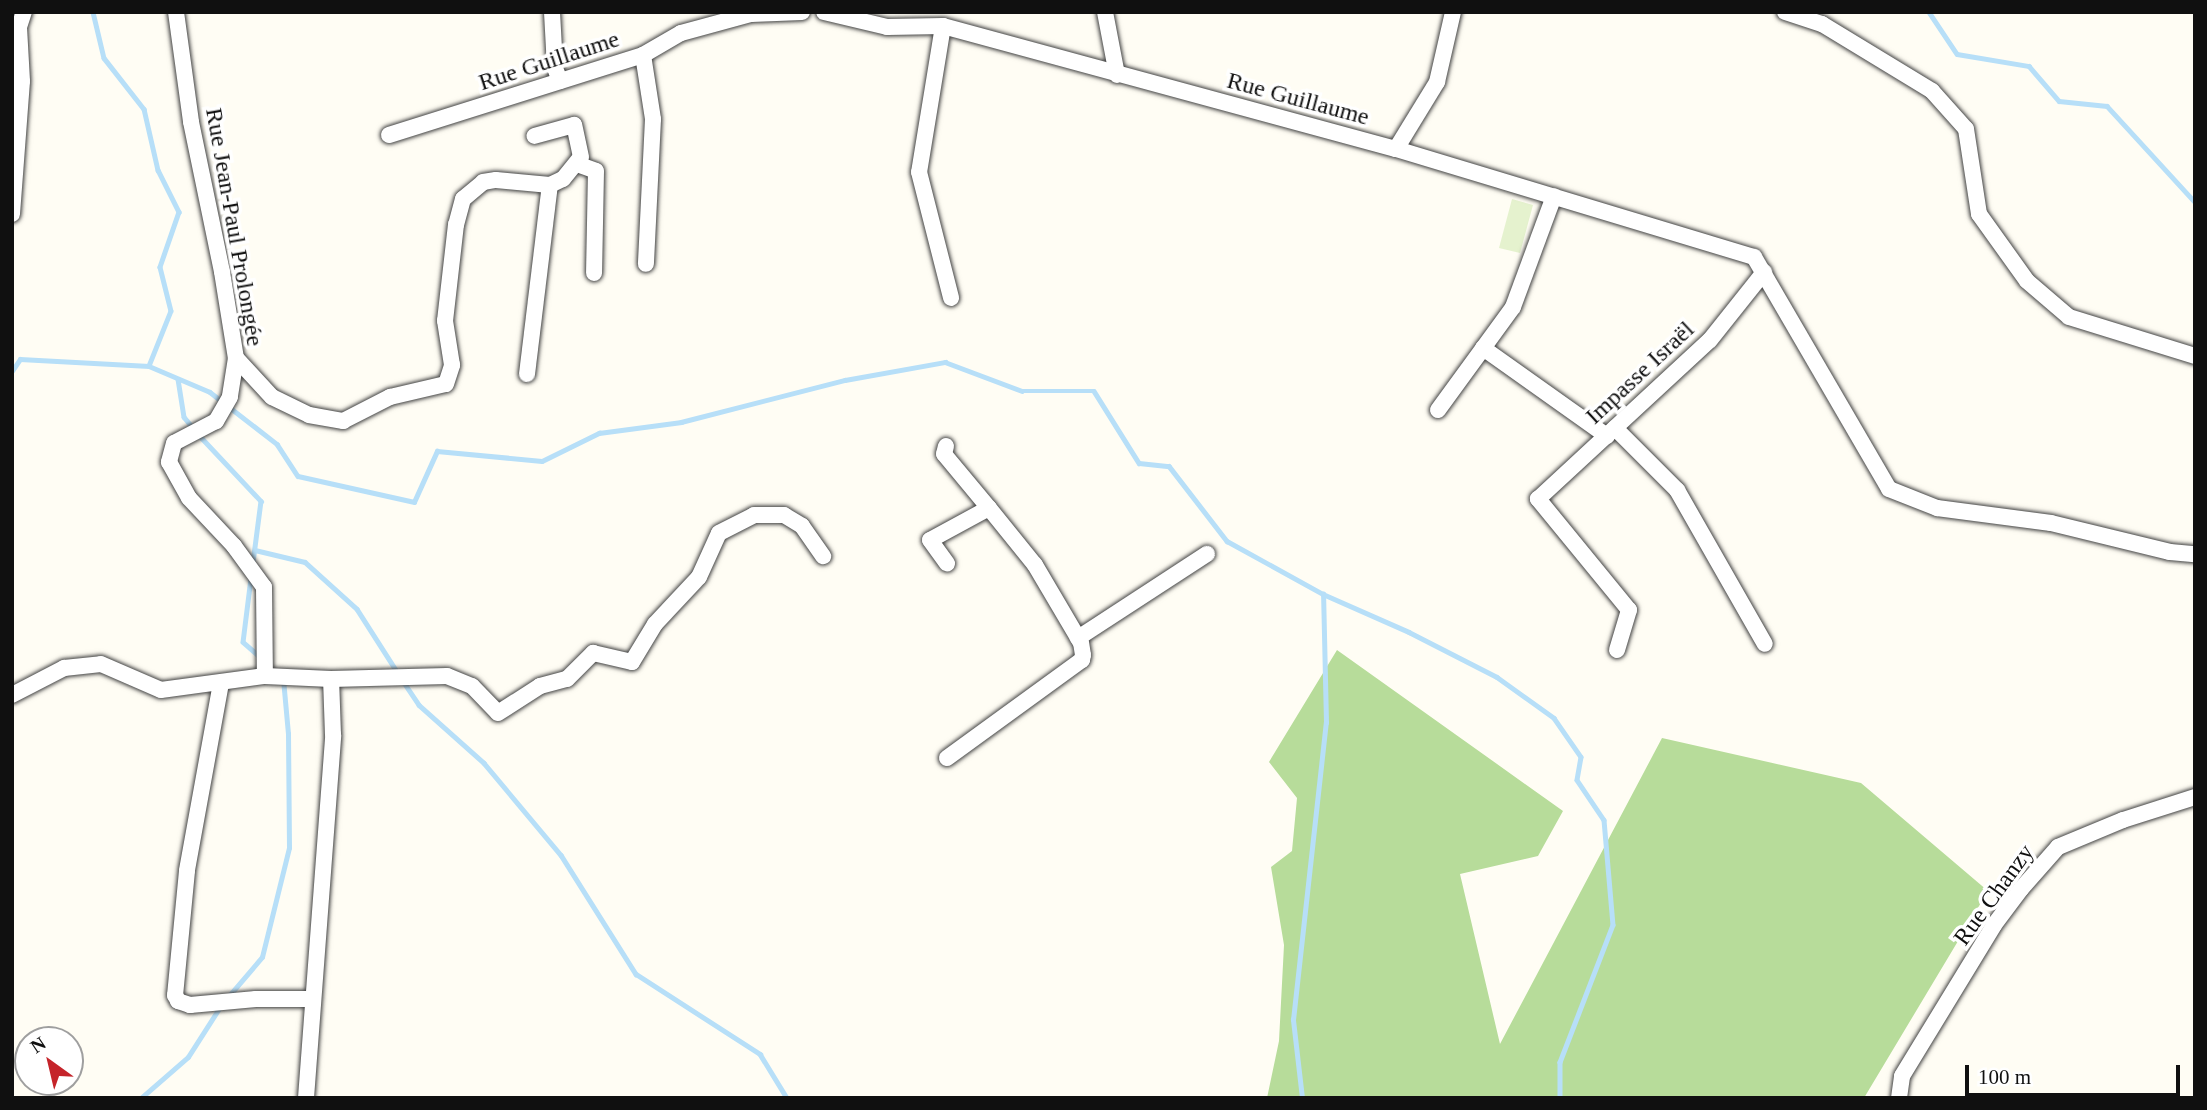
<!DOCTYPE html>
<html>
<head>
<meta charset="utf-8">
<style>
  body { margin:0 }
  #map { position:relative; width:2207px; height:1110px; overflow:hidden; background:#fffdf4; font-family:Georgia,serif }
  div>[style] { position:absolute }
  .forest>* { inset:0; background:#b7dc9a }
  .pitch>* { inset:0; background:#e5f2ce }
  .stream>* { height:4.5px; margin:-2.25px; padding:0 2.25px; transform-origin:2.25px; border-radius:2.25px; background:#b7dff8 }
  .roads { filter:drop-shadow(0 0 2px #434343) drop-shadow(0 0 2px #434343) }
  .street>* { height:16px; margin:-8px; padding:0 8px; transform-origin:8px; border-radius:8px; background:#fff }
  span { translate:-50% -50%; white-space:nowrap; text-align:center; line-height:1.15; -webkit-text-stroke:7px #fff; paint-order:stroke }
  .street-label { font-size:24px; color:#101010 }
  .frame { position:absolute; inset:0; border:14px solid #101010; pointer-events:none }
  .north { position:absolute; left:14px; top:1026px; width:70px; height:70px; box-sizing:border-box; background:#fff; border:2px solid #9f9f9f; border-radius:50%; rotate:326deg; font-size:19px; font-weight:700; line-height:28px; text-align:center; color:#101010 }
  .north::after { content:''; display:block; margin:auto; width:24px; height:32px; background:#c5242a; clip-path:polygon(50% 0,100% 100%,50% 72%,0 100%) }
  .scale { position:absolute; left:1965px; top:1065px; width:215px; height:32px; box-sizing:border-box; border:4px solid #101010; border-top:0; padding-left:9px; font-size:21px; line-height:24px; white-space:nowrap; color:#101010; -webkit-text-stroke:5px #fff; paint-order:stroke }
</style>
</head>
<body>
<div id="map">
  <div class="forest">
    <i style="clip-path:polygon(1337px 650px,1563px 811px,1538px 856px,1460px 874px,1500px 1044px,1662px 738px,1861px 783px,1988px 891px,1864px 1098px,1267px 1098px,1279px 1041px,1284px 945px,1271px 867px,1292px 851px,1297px 798px,1269px 762px)"></i>
  </div>
  <div class="pitch">
    <i style="clip-path:polygon(1512px 199px,1533px 205px,1520px 253px,1499px 248px)"></i>
  </div>
  <div class="stream">
    <i style="left:93px;top:12px;width:47px;rotate:76.6deg"></i>
    <i style="left:104px;top:58px;width:65px;rotate:51.9deg"></i>
    <i style="left:144px;top:109px;width:63px;rotate:77.1deg"></i>
    <i style="left:158px;top:170px;width:47px;rotate:63.4deg"></i>
    <i style="left:179px;top:212px;width:58px;rotate:109.1deg"></i>
    <i style="left:160px;top:267px;width:45px;rotate:76deg"></i>
    <i style="left:171px;top:311px;width:59px;rotate:111.8deg"></i>
    <i style="left:1929px;top:12px;width:50px;rotate:56.3deg"></i>
    <i style="left:1957px;top:54px;width:73px;rotate:9.5deg"></i>
    <i style="left:2029px;top:66px;width:46px;rotate:49.4deg"></i>
    <i style="left:2059px;top:101px;width:48px;rotate:5.9deg"></i>
    <i style="left:2107px;top:106px;width:130px;rotate:47.5deg"></i>
    <i style="left:12px;top:371px;width:14px;rotate:-56deg"></i>
    <i style="left:20px;top:359px;width:129px;rotate:3.1deg"></i>
    <i style="left:149px;top:366px;width:66px;rotate:23.1deg"></i>
    <i style="left:210px;top:392px;width:85px;rotate:37.8deg"></i>
    <i style="left:277px;top:444px;width:38px;rotate:57deg"></i>
    <i style="left:298px;top:476px;width:119px;rotate:12.6deg"></i>
    <i style="left:414px;top:502px;width:56px;rotate:-65.7deg"></i>
    <i style="left:437px;top:451px;width:105px;rotate:5.4deg"></i>
    <i style="left:542px;top:461px;width:64px;rotate:-26.2deg"></i>
    <i style="left:599px;top:433px;width:83px;rotate:-7.6deg"></i>
    <i style="left:681px;top:422px;width:169px;rotate:-14.4deg"></i>
    <i style="left:845px;top:380px;width:102px;rotate:-10.2deg"></i>
    <i style="left:945px;top:362px;width:82px;rotate:20.6deg"></i>
    <i style="left:1022px;top:391px;width:72px"></i>
    <i style="left:1094px;top:391px;width:85px;rotate:58deg"></i>
    <i style="left:1139px;top:463px;width:30px;rotate:6deg"></i>
    <i style="left:1169px;top:466px;width:95px;rotate:52.3deg"></i>
    <i style="left:1227px;top:541px;width:110px;rotate:28.9deg"></i>
    <i style="left:1323px;top:594px;width:94px;rotate:23.8deg"></i>
    <i style="left:1409px;top:632px;width:99px;rotate:27.1deg"></i>
    <i style="left:1497px;top:677px;width:70px;rotate:35.7deg"></i>
    <i style="left:1554px;top:718px;width:47px;rotate:55.3deg"></i>
    <i style="left:1581px;top:757px;width:23px;rotate:100deg"></i>
    <i style="left:1577px;top:780px;width:48px;rotate:56deg"></i>
    <i style="left:1604px;top:820px;width:105px;rotate:85.1deg"></i>
    <i style="left:1613px;top:925px;width:147px;rotate:111.1deg"></i>
    <i style="left:1560px;top:1062px;width:36px;rotate:90deg"></i>
    <i style="left:178px;top:379px;width:38px;rotate:81deg"></i>
    <i style="left:184px;top:417px;width:16px;rotate:50deg"></i>
    <i style="left:199px;top:435px;width:91px;rotate:46.8deg"></i>
    <i style="left:261px;top:501px;width:63px;rotate:97.4deg"></i>
    <i style="left:255px;top:550px;width:51px;rotate:13.5deg"></i>
    <i style="left:305px;top:562px;width:70px;rotate:42.1deg"></i>
    <i style="left:357px;top:609px;width:76px;rotate:57.4deg"></i>
    <i style="left:251px;top:578px;width:64px;rotate:97.1deg"></i>
    <i style="left:243px;top:642px;width:21px;rotate:41deg"></i>
    <i style="left:403px;top:681px;width:29px;rotate:56deg"></i>
    <i style="left:419px;top:705px;width:87px;rotate:41.7deg"></i>
    <i style="left:484px;top:763px;width:120px;rotate:50.1deg"></i>
    <i style="left:561px;top:855px;width:141px;rotate:57.8deg"></i>
    <i style="left:636px;top:974px;width:148px;rotate:32.8deg"></i>
    <i style="left:760px;top:1054px;width:52px;rotate:58.5deg"></i>
    <i style="left:228px;top:997px;width:52px;rotate:-49.6deg"></i>
    <i style="left:262px;top:957px;width:112px;rotate:-76.1deg"></i>
    <i style="left:289px;top:848px;width:114px;rotate:-90.5deg"></i>
    <i style="left:288px;top:734px;width:55px;rotate:-95.2deg"></i>
    <i style="left:141px;top:1098px;width:62px;rotate:-41.1deg"></i>
    <i style="left:188px;top:1057px;width:59px;rotate:-57.4deg"></i>
    <i style="left:1302px;top:1098px;width:79px;rotate:-96.6deg"></i>
    <i style="left:1293px;top:1020px;width:299px;rotate:-83.7deg"></i>
    <i style="left:1326px;top:723px;width:129px;rotate:-91.3deg"></i>
  </div>
  <div class="roads">
    <div class="street">
      <i style="left:176px;top:12px;width:111px;rotate:82.2deg"></i>
      <i style="left:191px;top:122px;width:153px;rotate:78.3deg"></i>
      <i style="left:222px;top:272px;width:87px;rotate:80.8deg"></i>
      <i style="left:236px;top:358px;width:39px;rotate:99deg"></i>
      <i style="left:230px;top:397px;width:28px;rotate:120deg"></i>
      <i style="left:216px;top:421px;width:47px;rotate:152.4deg"></i>
      <i style="left:174px;top:443px;width:20px;rotate:105deg"></i>
      <i style="left:169px;top:462px;width:41px;rotate:60.9deg"></i>
      <i style="left:189px;top:498px;width:66px;rotate:46.8deg"></i>
      <i style="left:234px;top:546px;width:51px;rotate:53.8deg"></i>
      <i style="left:264px;top:587px;width:89px;rotate:89.4deg"></i>
      <i style="left:552px;top:12px;width:56px;rotate:86.9deg"></i>
      <i style="left:555px;top:68px;width:14px;rotate:69deg"></i>
      <i style="left:824px;top:12px;width:65px;rotate:13.4deg"></i>
      <i style="left:887px;top:27px;width:56px;rotate:-1deg"></i>
      <i style="left:943px;top:26px;width:469px;rotate:15.2deg"></i>
      <i style="left:1396px;top:149px;width:374px;rotate:16.8deg"></i>
      <i style="left:1754px;top:257px;width:268px;rotate:59.8deg"></i>
      <i style="left:1889px;top:489px;width:52px;rotate:21.6deg"></i>
      <i style="left:1937px;top:508px;width:115px;rotate:7.5deg"></i>
      <i style="left:2051px;top:523px;width:122px;rotate:13.7deg"></i>
      <i style="left:2170px;top:552px;width:25px;rotate:5deg"></i>
      <i style="left:1105px;top:12px;width:64px;rotate:79.2deg"></i>
      <i style="left:1785px;top:12px;width:39px;rotate:18deg"></i>
      <i style="left:1822px;top:24px;width:129px;rotate:31.3deg"></i>
      <i style="left:1932px;top:91px;width:51px;rotate:48.2deg"></i>
      <i style="left:1966px;top:129px;width:86px;rotate:81.3deg"></i>
      <i style="left:1979px;top:214px;width:82px;rotate:54.4deg"></i>
      <i style="left:2027px;top:281px;width:55px;rotate:40.6deg"></i>
      <i style="left:2069px;top:317px;width:132px;rotate:17.2deg"></i>
      <i style="left:943px;top:26px;width:148px;rotate:99.3deg"></i>
      <i style="left:919px;top:172px;width:130px;rotate:75.7deg"></i>
      <i style="left:643px;top:55px;width:65px;rotate:81.1deg"></i>
      <i style="left:653px;top:119px;width:145px;rotate:92.8deg"></i>
      <i style="left:389px;top:135px;width:266px;rotate:-17.5deg"></i>
      <i style="left:643px;top:55px;width:44px;rotate:-30.1deg"></i>
      <i style="left:681px;top:33px;width:73px;rotate:-15.2deg"></i>
      <i style="left:751px;top:14px;width:51px;rotate:-2.2deg"></i>
      <i style="left:1396px;top:149px;width:79px;rotate:-58.5deg"></i>
      <i style="left:1437px;top:82px;width:72px;rotate:-77.1deg"></i>
      <i style="left:577px;top:164px;width:20px;rotate:20deg"></i>
      <i style="left:596px;top:171px;width:102px;rotate:91.1deg"></i>
      <i style="left:12px;top:214px;width:133px;rotate:-85.7deg"></i>
      <i style="left:22px;top:81px;width:54px;rotate:-93.2deg"></i>
      <i style="left:19px;top:27px;width:16px;rotate:-72deg"></i>
      <i style="left:1483px;top:348px;width:152px;rotate:35.4deg"></i>
      <i style="left:236px;top:358px;width:53px;rotate:47.3deg"></i>
      <i style="left:272px;top:397px;width:41px;rotate:25.9deg"></i>
      <i style="left:309px;top:415px;width:35px;rotate:10deg"></i>
      <i style="left:343px;top:421px;width:53px;rotate:-27.1deg"></i>
      <i style="left:390px;top:397px;width:57px;rotate:-13.1deg"></i>
      <i style="left:446px;top:384px;width:20px;rotate:-72deg"></i>
      <i style="left:452px;top:365px;width:45px;rotate:-99deg"></i>
      <i style="left:445px;top:321px;width:97px;rotate:-83.5deg"></i>
      <i style="left:456px;top:225px;width:27px;rotate:-75deg"></i>
      <i style="left:463px;top:199px;width:26px;rotate:-40deg"></i>
      <i style="left:483px;top:182px;width:13px;rotate:-9deg"></i>
      <i style="left:496px;top:180px;width:54px;rotate:5.3deg"></i>
      <i style="left:550px;top:185px;width:14px;rotate:-25deg"></i>
      <i style="left:563px;top:179px;width:28px;rotate:-51deg"></i>
      <i style="left:581px;top:157px;width:33px;rotate:-102deg"></i>
      <i style="left:574px;top:125px;width:41px;rotate:164.6deg"></i>
      <i style="left:527px;top:374px;width:190px;rotate:-83.1deg"></i>
      <i style="left:1438px;top:410px;width:127px;rotate:-53.9deg"></i>
      <i style="left:1513px;top:307px;width:118px;rotate:-69.7deg"></i>
      <i style="left:1615px;top:428px;width:88px;rotate:45deg"></i>
      <i style="left:1677px;top:490px;width:177px;rotate:60.3deg"></i>
      <i style="left:946px;top:446px;width:8px;rotate:104deg"></i>
      <i style="left:944px;top:454px;width:70px;rotate:50.2deg"></i>
      <i style="left:989px;top:508px;width:67px;rotate:151.5deg"></i>
      <i style="left:930px;top:540px;width:29px;rotate:54deg"></i>
      <i style="left:1078px;top:638px;width:154px;rotate:-33.1deg"></i>
      <i style="left:1617px;top:650px;width:42px;rotate:-73.3deg"></i>
      <i style="left:1629px;top:610px;width:144px;rotate:-129.3deg"></i>
      <i style="left:1538px;top:499px;width:234px;rotate:-42.8deg"></i>
      <i style="left:1710px;top:340px;width:87px;rotate:-51.5deg"></i>
      <i style="left:221px;top:683px;width:191px;rotate:100.3deg"></i>
      <i style="left:187px;top:871px;width:125px;rotate:95.5deg"></i>
      <i style="left:175px;top:995px;width:7px;rotate:63deg"></i>
      <i style="left:178px;top:1001px;width:13px;rotate:18deg"></i>
      <i style="left:190px;top:1005px;width:66px;rotate:-5.2deg"></i>
      <i style="left:256px;top:999px;width:56px"></i>
      <i style="left:12px;top:695px;width:59px;rotate:-27.4deg"></i>
      <i style="left:64px;top:668px;width:37px;rotate:-6deg"></i>
      <i style="left:101px;top:664px;width:65px;rotate:23.4deg"></i>
      <i style="left:161px;top:690px;width:105px;rotate:-7.7deg"></i>
      <i style="left:265px;top:676px;width:66px;rotate:2.6deg"></i>
      <i style="left:331px;top:679px;width:116px;rotate:-1.5deg"></i>
      <i style="left:447px;top:676px;width:27px;rotate:22deg"></i>
      <i style="left:472px;top:686px;width:37px;rotate:46deg"></i>
      <i style="left:498px;top:713px;width:50px;rotate:-32.7deg"></i>
      <i style="left:540px;top:686px;width:28px;rotate:-15deg"></i>
      <i style="left:567px;top:679px;width:37px;rotate:-45deg"></i>
      <i style="left:593px;top:653px;width:40px;rotate:13deg"></i>
      <i style="left:632px;top:662px;width:44px;rotate:-58.8deg"></i>
      <i style="left:655px;top:624px;width:64px;rotate:-46.9deg"></i>
      <i style="left:699px;top:577px;width:48px;rotate:-65.6deg"></i>
      <i style="left:719px;top:533px;width:39px;rotate:-27deg"></i>
      <i style="left:754px;top:515px;width:30px"></i>
      <i style="left:784px;top:515px;width:21px;rotate:31deg"></i>
      <i style="left:802px;top:526px;width:37px;rotate:55deg"></i>
      <i style="left:947px;top:758px;width:167px;rotate:-36deg"></i>
      <i style="left:1082px;top:660px;width:5px;rotate:-79deg"></i>
      <i style="left:1083px;top:655px;width:12px;rotate:-99deg"></i>
      <i style="left:1081px;top:643px;width:91px;rotate:-120.5deg"></i>
      <i style="left:1035px;top:565px;width:73px;rotate:-128.9deg"></i>
      <i style="left:306px;top:1098px;width:364px;rotate:-85.7deg"></i>
      <i style="left:333px;top:735px;width:56px;rotate:-92deg"></i>
      <i style="left:1899px;top:1098px;width:22px;rotate:-82deg"></i>
      <i style="left:1902px;top:1076px;width:177px;rotate:-58.6deg"></i>
      <i style="left:1994px;top:925px;width:45px;rotate:-53.1deg"></i>
      <i style="left:2021px;top:889px;width:56px;rotate:-48.6deg"></i>
      <i style="left:2058px;top:847px;width:70px;rotate:-22.6deg"></i>
      <i style="left:2123px;top:820px;width:76px;rotate:-17.7deg"></i>
    </div>
  </div>
  <div class="street-label">
    <span style="left:549px;top:61px;rotate:-18deg">Rue Guillaume</span>
    <span style="left:1298px;top:99px;rotate:15deg">Rue Guillaume</span>
    <span style="left:234px;top:227px;rotate:80deg">Rue Jean-Paul Prolongée</span>
    <span style="left:1640px;top:373px;rotate:-43deg">Impasse Israël</span>
    <span style="left:1994px;top:895px;rotate:-54deg">Rue Chanzy</span>
  </div>
  <div class="frame"></div>
  <div class="north">N</div>
  <div class="scale">100 m</div>
</div>
</body>
</html>
